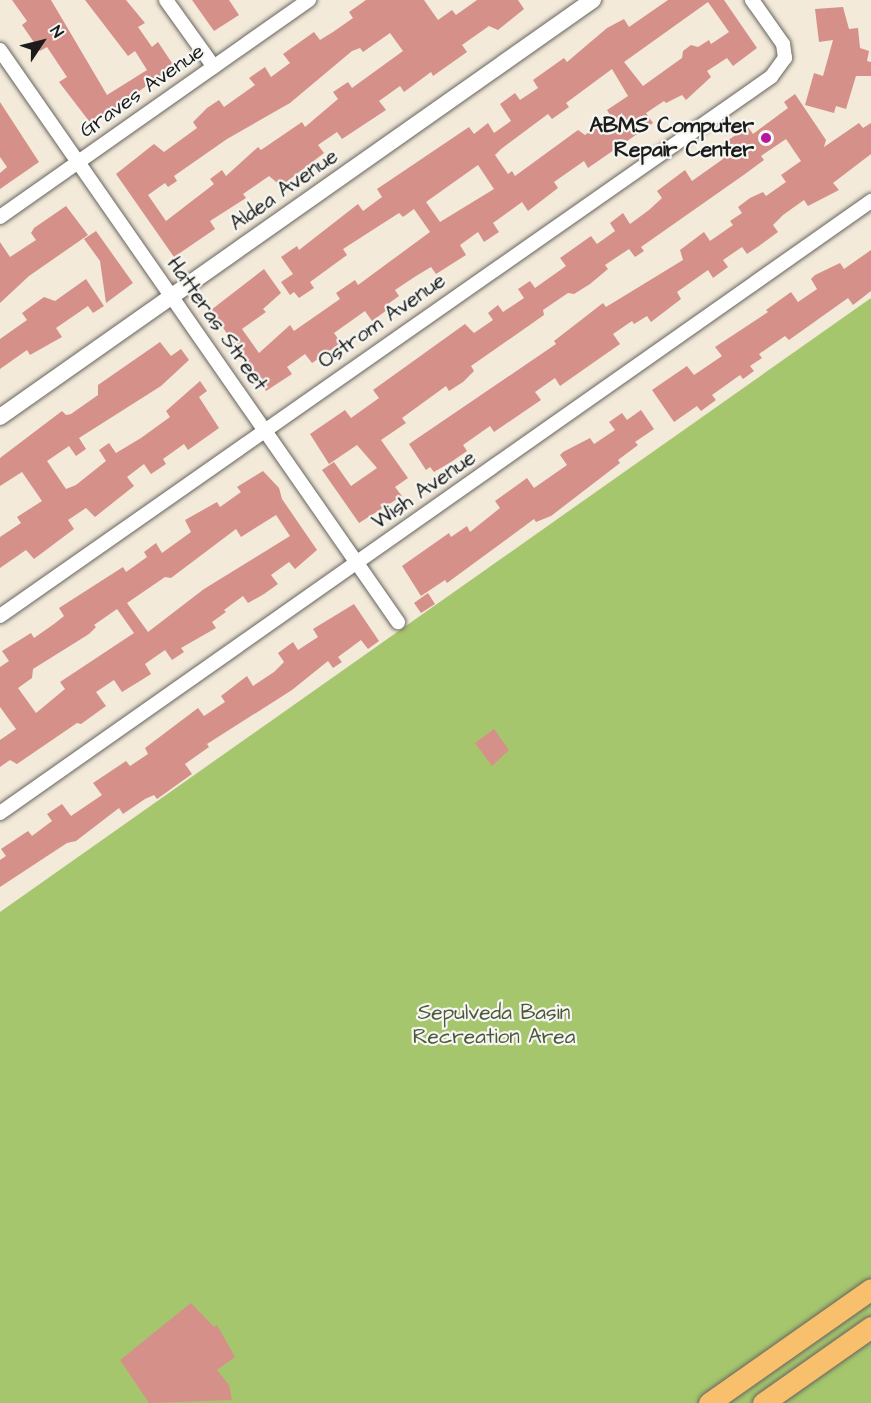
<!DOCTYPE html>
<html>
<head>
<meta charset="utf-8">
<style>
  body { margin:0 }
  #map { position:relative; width:871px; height:1403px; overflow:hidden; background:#f3eada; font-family:"Architects Daughter",sans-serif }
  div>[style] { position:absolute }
  .green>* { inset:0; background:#a6c66e }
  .building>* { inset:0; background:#d5908a }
  .roads { filter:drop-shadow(0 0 2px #67645e) drop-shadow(0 0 2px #67645e) }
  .minor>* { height:14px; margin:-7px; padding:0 7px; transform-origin:7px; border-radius:7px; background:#fff }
  .tertiary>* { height:16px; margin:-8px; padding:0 8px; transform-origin:8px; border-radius:8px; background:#fff }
  .primary>* { height:21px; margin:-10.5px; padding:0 10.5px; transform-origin:10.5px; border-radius:10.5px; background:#f8bf6c }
  .dots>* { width:16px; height:16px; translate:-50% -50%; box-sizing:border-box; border:3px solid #f6f6f2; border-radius:50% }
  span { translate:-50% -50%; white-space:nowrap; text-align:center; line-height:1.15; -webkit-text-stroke:4.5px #f6f6f2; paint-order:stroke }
  .street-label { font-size:21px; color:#1c1c1c }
  .poi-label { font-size:21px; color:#1c1c1c; font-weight:700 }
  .right { translate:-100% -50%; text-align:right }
  .park-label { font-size:21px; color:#4c5839 }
  .north { position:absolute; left:12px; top:12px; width:60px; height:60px; -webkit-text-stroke:4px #f6f6f2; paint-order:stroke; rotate:55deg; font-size:16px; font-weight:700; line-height:24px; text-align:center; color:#1c1c1c }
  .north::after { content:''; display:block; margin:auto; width:21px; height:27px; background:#1c1c1c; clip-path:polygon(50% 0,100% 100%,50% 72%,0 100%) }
</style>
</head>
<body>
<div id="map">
  <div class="green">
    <i style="clip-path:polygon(871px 298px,871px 1403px,0 1403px,0 912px)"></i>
  </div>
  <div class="building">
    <i style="clip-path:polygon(12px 0,51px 0,107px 95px,147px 70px,135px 51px,128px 56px,85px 0,126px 0,145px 23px,138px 27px,152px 47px,158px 42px,174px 66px,92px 125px,59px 82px,67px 77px,47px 47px,40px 51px,22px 25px,27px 21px)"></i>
    <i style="clip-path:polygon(192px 0,229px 0,239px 15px,214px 31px)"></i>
    <i style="clip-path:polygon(evenodd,366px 0,424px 0,438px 20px,452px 10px,456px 15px,477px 0,518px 0,524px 9px,498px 30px,489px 26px,462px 45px,467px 52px,433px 76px,431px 72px,404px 92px,400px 86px,379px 101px,386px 110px,342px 139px,337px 132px,318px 145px,324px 153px,281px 186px,269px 176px,243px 194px,246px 198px,210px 221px,215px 229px,174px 257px,116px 174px,154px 144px,164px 152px,197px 128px,193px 122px,207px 108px,219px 100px,224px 107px,255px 85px,249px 78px,265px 67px,271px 77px,290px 63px,283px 54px,314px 32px,320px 40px,333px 32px,353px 18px,349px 12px,366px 0,390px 33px,403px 51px,352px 88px,348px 82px,333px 92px,338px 99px,305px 127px,302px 122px,261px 150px,258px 147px,226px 176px,222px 170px,210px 179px,214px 184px,166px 221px,148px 195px,165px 183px,168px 187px,177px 181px,174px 176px,227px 139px,290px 103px,352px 51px,360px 48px,363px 52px,390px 33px)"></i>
    <i style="clip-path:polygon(evenodd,668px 0,724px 0,757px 48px,733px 66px,727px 58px,707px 71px,711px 77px,686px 100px,682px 95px,666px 103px,664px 101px,646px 113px,653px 123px,588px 168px,584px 161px,554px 182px,558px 188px,528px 211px,522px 202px,493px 223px,499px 232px,484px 242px,478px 232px,460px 245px,466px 255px,436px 274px,431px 267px,416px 276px,395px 290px,399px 296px,385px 306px,387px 310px,372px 321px,365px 311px,334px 333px,341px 343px,312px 363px,305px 354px,287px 367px,292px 374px,266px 391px,211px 310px,264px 269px,281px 293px,263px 309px,266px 312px,242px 329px,259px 353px,290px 325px,294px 331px,340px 299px,336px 293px,355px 280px,358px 285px,430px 232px,414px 209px,403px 217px,399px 213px,343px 249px,347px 255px,310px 282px,314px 288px,299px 298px,294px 292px,290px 295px,281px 282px,293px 274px,281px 257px,297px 246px,299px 250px,358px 204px,363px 211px,382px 197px,377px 189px,469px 127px,474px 134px,488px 123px,494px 133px,511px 121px,500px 104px,515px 93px,520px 100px,538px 88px,533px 80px,564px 58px,567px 62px,607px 28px,624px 19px,629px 27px,668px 0,708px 2px,729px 32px,711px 44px,709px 40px,698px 47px,691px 45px,683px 51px,682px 58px,643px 86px,624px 62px,708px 2px,668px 0,612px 69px,628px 96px,607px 110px,610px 115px,604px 122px,585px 135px,578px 130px,515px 176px,512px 171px,508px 174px,495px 155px,501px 149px,548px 114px,552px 119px,569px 107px,566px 103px,612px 69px,668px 0,478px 165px,494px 189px,440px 222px,426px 202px,478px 165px)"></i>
    <i style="clip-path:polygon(843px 7px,849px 29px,858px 28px,860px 48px,869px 51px,867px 61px,871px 62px,871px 76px,856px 76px,846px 109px,836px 106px,834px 113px,805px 105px,814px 73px,823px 76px,833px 40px,819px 42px,815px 9px)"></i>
    <i style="clip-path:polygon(795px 94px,826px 140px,824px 147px,859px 123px,863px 128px,871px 123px,871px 154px,833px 183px,839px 190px,808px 206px,804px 200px,783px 215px,773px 225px,778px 232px,759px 246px,747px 254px,742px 247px,723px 260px,728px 267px,713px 278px,708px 270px,677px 292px,681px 299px,651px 322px,647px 316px,634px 324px,632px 321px,613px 334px,620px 344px,560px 386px,555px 378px,535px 392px,541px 400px,494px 432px,490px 426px,463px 445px,467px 451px,451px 462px,434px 472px,430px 467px,426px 470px,409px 444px,556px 344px,554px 341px,603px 303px,606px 307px,683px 260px,680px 250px,704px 232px,710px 241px,733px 225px,730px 221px,742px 213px,738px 207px,750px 198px,763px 192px,766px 196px,786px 182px,781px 175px,801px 161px,786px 139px,761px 156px,764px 160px,745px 174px,641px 247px,644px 251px,635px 257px,629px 249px,605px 265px,608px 269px,590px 284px,574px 294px,568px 293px,543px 310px,544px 315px,471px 366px,474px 371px,463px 382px,449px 391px,446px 386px,402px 418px,406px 423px,381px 440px,408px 478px,395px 487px,402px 496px,359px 523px,322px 470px,334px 462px,351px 486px,377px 468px,357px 445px,329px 464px,310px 434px,345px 410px,351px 418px,379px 398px,373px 390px,465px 324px,474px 333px,493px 320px,488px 313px,498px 305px,503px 312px,524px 298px,518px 289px,530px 281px,535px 288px,566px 266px,560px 258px,591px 236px,597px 244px,615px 231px,610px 223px,623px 213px,630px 224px,649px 210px,662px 198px,657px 191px,685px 170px,692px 181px,723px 159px,716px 148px,748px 127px,753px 134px,788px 108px,784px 102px)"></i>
    <i style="clip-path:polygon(0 102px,39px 162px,0 189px,0 173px,7px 167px,0 157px)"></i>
    <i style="clip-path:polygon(66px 206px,88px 235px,29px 276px,0 303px,0 242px,10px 257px,36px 240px,31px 233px,34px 228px)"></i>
    <i style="clip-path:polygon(96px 231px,133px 283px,106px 303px,100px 261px,84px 239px)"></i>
    <i style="clip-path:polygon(871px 250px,871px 291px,853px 305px,848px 298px,789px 340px,785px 336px,759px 354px,762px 358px,750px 366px,754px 371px,743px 379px,740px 375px,712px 395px,716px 400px,701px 411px,697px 406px,674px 422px,652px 390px,687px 366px,694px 375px,722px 356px,715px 347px,768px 312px,766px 310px,791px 292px,798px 302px,817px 289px,811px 279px,815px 275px,840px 263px,844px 269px)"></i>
    <i style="clip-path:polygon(86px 279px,104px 306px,93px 313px,88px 306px,56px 328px,62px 337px,30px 355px,27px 350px,0 369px,0 339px,27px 320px,22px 313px,44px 297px,55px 301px)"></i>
    <i style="clip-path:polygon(160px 342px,171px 356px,181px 349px,189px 360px,161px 386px,79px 438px,86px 449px,76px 456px,69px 446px,47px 461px,66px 489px,76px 485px,106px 461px,99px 450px,109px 443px,116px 453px,141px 438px,170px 417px,166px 411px,200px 381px,207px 391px,199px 397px,219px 428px,188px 450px,184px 444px,163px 459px,166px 464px,151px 474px,144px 464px,127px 477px,134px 486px,95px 517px,86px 508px,68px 520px,74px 529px,34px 559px,26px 550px,0 568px,0 537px,21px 523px,17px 517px,42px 501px,22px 472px,0 486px,0 458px,62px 411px,66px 415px,71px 414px,98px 395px,98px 385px)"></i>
    <i style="clip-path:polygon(641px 410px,654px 429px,635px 442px,638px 445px,618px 460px,620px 463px,551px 516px,536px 522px,534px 519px,447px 583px,445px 580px,421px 596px,402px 566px,449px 533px,451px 537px,467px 526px,470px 532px,500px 508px,495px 501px,527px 478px,534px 488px,567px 465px,560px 455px,563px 452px,590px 438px,594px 444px,615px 430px,609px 422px,622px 413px,627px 420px)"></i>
    <i style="clip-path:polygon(evenodd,263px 471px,279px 488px,282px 499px,317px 550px,295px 569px,289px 562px,271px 575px,278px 584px,264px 594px,248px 603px,243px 596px,224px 610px,226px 612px,212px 622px,216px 628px,181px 648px,184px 652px,172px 660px,165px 650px,145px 664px,151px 674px,140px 681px,122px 692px,114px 680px,96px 692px,106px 706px,81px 724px,77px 723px,17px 764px,10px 760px,0 767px,0 740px,16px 729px,0 707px,0 667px,9px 661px,2px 651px,31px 633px,34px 638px,54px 624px,64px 616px,59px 608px,123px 567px,126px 572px,147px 557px,144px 552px,156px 543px,162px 553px,191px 532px,185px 520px,217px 502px,220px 507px,241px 492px,237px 487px,263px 471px,276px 515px,290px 536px,204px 589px,148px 632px,127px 603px,165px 577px,171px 578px,236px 529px,241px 537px,276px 515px,263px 471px,117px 609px,134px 633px,60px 682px,65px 689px,36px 713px,18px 688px,32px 678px,33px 669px,89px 634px,96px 627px,94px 625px,117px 609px)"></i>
    <i style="clip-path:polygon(428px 593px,435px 604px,421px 613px,414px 603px)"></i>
    <i style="clip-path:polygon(354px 604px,379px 641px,368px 649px,361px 640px,338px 657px,342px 662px,333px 668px,328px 661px,292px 690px,207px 744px,209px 747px,185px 764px,192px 774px,157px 799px,154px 795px,145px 799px,123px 814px,119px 808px,76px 841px,67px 843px,0 887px,0 860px,6px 856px,1px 849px,28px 831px,32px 836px,52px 821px,47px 814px,62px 804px,71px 816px,102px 795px,93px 783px,126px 761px,130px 766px,148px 754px,145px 748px,198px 708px,204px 716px,225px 702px,221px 696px,247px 676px,253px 686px,274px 672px,284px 662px,278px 653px,293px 642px,298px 650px,318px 637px,313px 629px)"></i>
    <i style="clip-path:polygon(494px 729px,509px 750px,492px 766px,475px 743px)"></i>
    <i style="clip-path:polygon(191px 1303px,214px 1327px,217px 1325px,235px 1357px,217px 1370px,229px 1385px,232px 1400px,149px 1403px,120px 1360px)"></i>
  </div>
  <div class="roads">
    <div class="minor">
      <i style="left:166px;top:0;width:82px;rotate:54.4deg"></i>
      <i style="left:0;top:50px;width:697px;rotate:55.17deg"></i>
      <i style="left:0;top:217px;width:378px;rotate:-35.1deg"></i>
      <i style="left:0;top:616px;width:941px;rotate:-34.96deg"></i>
      <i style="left:771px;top:77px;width:24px;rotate:-54deg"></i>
      <i style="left:785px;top:58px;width:14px;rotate:-98deg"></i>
      <i style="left:783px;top:44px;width:54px;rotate:-125.2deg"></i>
      <i style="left:0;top:813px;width:1065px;rotate:-35.09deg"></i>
    </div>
    <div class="tertiary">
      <i style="left:0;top:417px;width:725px;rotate:-35.12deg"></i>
    </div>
    <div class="primary">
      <i style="left:709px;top:1403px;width:198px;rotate:-35.1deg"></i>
      <i style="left:763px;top:1403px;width:132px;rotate:-35.1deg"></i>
    </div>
  </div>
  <div class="dots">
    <i style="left:766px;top:138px;background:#b5179e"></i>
  </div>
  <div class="street-label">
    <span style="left:142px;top:91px;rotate:-35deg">Graves Avenue</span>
    <span style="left:284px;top:190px;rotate:-35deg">Aldea Avenue</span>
    <span style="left:382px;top:321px;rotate:-35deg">Ostrom Avenue</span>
    <span style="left:217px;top:324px;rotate:55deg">Hatteras Street</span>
    <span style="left:424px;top:490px;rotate:-35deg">Wish Avenue</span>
  </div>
  <div class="poi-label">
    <span class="right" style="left:754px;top:138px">ABMS Computer<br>Repair Center</span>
  </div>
  <div class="park-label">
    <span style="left:494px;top:1025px">Sepulveda Basin<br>Recreation Area</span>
  </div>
  <div class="north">N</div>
</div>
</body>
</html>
